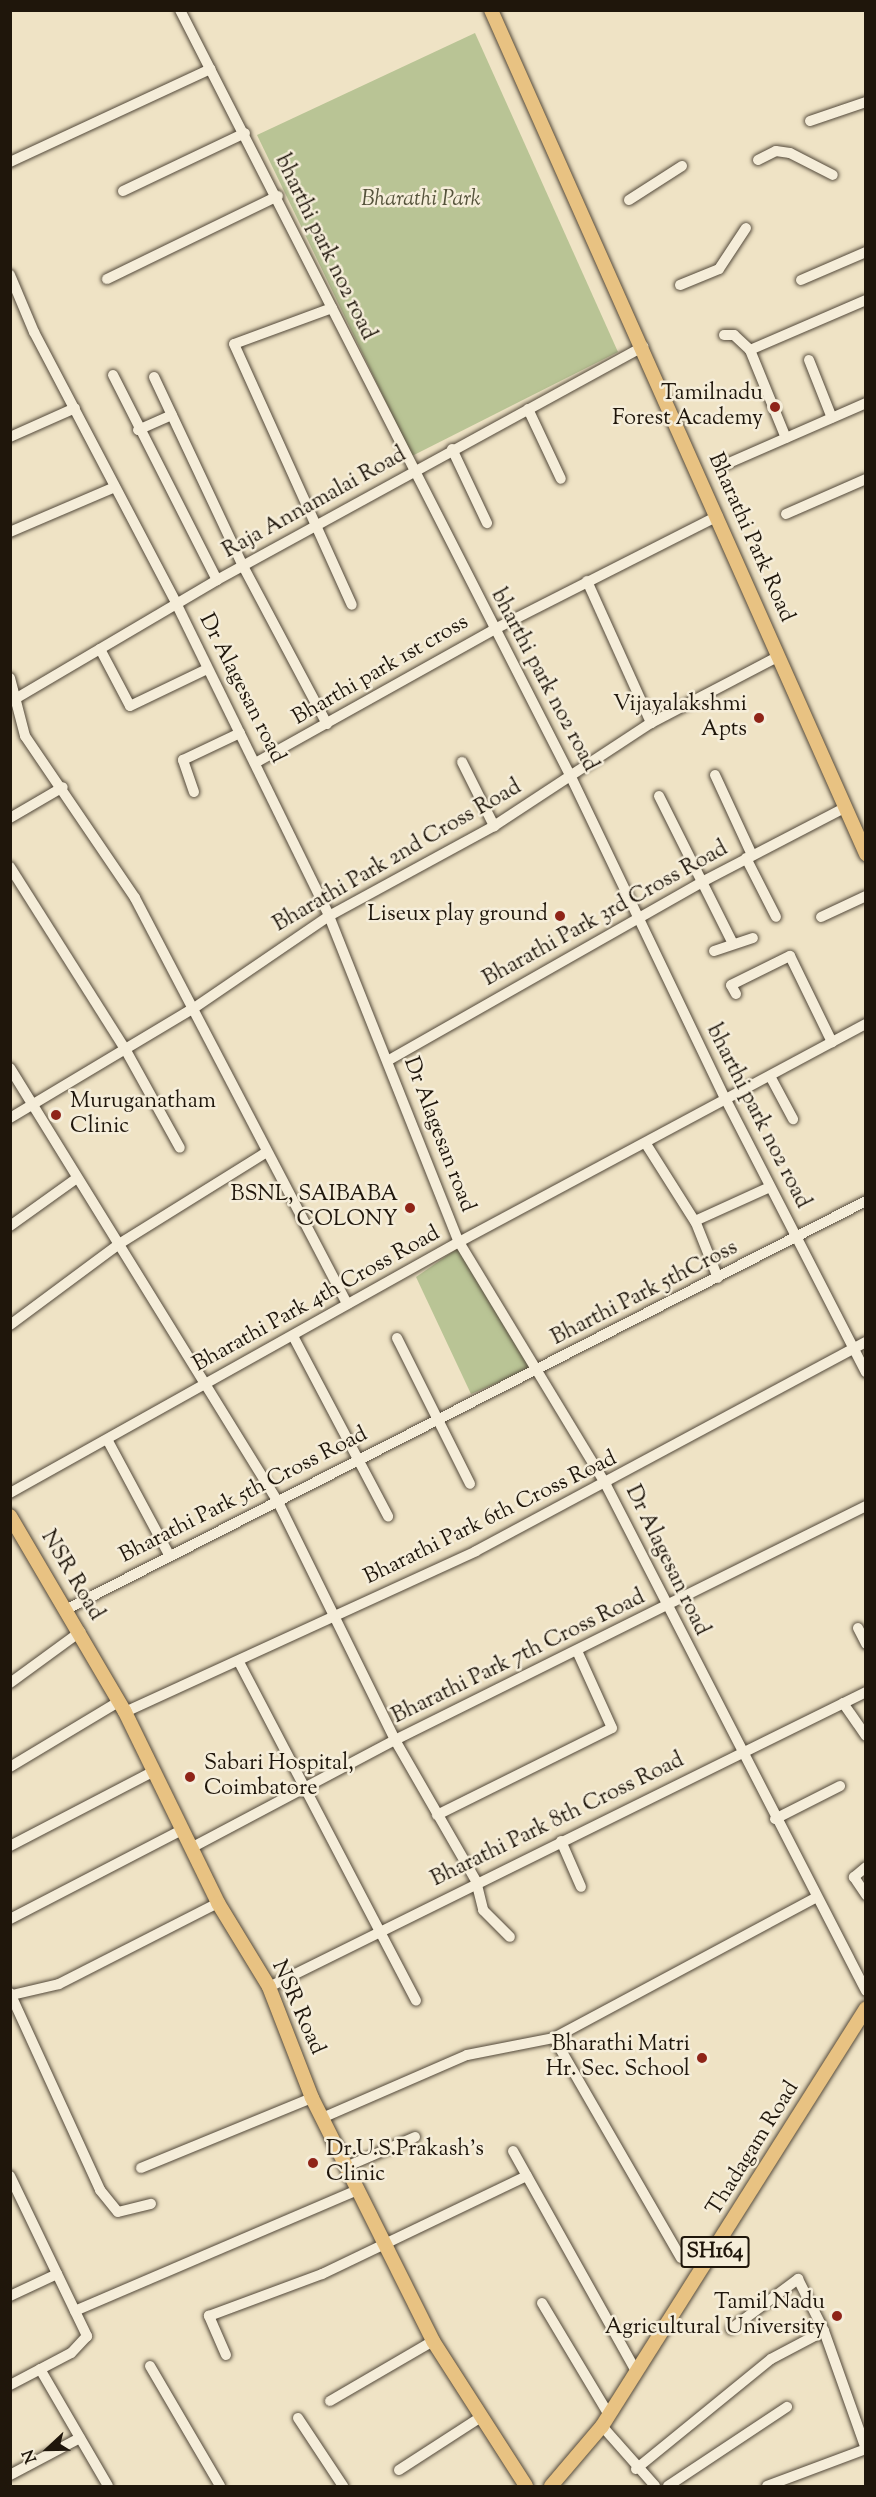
<!DOCTYPE html>
<html>
<head>
<meta charset="utf-8">
<style>
  body { margin:0 }
  #map { position:relative; width:876px; height:2497px; overflow:hidden; background:#efe3c5; font-family:"Sorts Mill Goudy",serif }
  div>[style] { position:absolute }
  .green>* { inset:0; background:#b9c495 }
  .roads { filter:drop-shadow(0 0 2px #53493a) drop-shadow(0 0 2px #53493a) }
  .minor>* { height:10px; margin:-5px; padding:0 5px; transform-origin:5px; border-radius:5px; background:#f5edd9 }
  .major>* { height:14px; margin:-7px; padding:0 7px; transform-origin:7px; border-radius:7px; background:#e8c282 }
  .dots>* { width:16px; height:16px; translate:-50% -50%; box-sizing:border-box; border:3px solid #f5edd9; border-radius:50% }
  span { translate:-50% -50%; white-space:nowrap; text-align:center; line-height:1.15; -webkit-text-stroke:5px #f5edd9; paint-order:stroke }
  .shield-label span { padding:2px 4px; background:#f5edd9; border:2px solid; border-radius:4px; -webkit-text-stroke-width:0 }
  .shield-label { font-size:21px; color:#1f160b; font-weight:700 }
  .park-label { font-size:22px; color:#55533b; font-style:italic }
  .street-label { font-size:22px; color:#1f160b }
  .poi-label { font-size:22px; color:#1f160b }
  .right { translate:-100% -50%; text-align:right }
  .left { translate:0 -50%; text-align:left }
  .frame { position:absolute; inset:0; border:12px solid #1f160b; pointer-events:none }
  .north { position:absolute; left:18px; top:2419px; width:60px; height:60px; -webkit-text-stroke:4px #f5edd9; paint-order:stroke; rotate:248deg; font-size:16px; font-weight:700; line-height:24px; text-align:center; color:#1f160b }
  .north::after { content:''; display:block; margin:auto; width:21px; height:27px; background:#1f160b; clip-path:polygon(50% 0,100% 100%,50% 72%,0 100%) }
</style>
</head>
<body>
<div id="map">
  <div class="green">
    <i style="clip-path:polygon(475px 33px,618px 352px,412px 456px,257px 135px)"></i>
    <i style="clip-path:polygon(458px 1248px,532px 1368px,471px 1394px,416px 1277px)"></i>
  </div>
  <div class="roads">
    <div class="minor">
      <i style="left:180px;top:10px;width:861px;rotate:62.99deg"></i>
      <i style="left:571px;top:777px;width:358px;rotate:64.4deg"></i>
      <i style="left:726px;top:1100px;width:306px;rotate:62.8deg"></i>
      <i style="left:810px;top:121px;width:59px;rotate:-18.7deg"></i>
      <i style="left:758px;top:160px;width:20px;rotate:-27deg"></i>
      <i style="left:776px;top:151px;width:14px;rotate:8deg"></i>
      <i style="left:790px;top:153px;width:48px;rotate:27.1deg"></i>
      <i style="left:10px;top:162px;width:221px;rotate:-24.9deg"></i>
      <i style="left:123px;top:191px;width:135px;rotate:-25.4deg"></i>
      <i style="left:629px;top:200px;width:63px;rotate:-32.7deg"></i>
      <i style="left:10px;top:275px;width:62px;rotate:67.2deg"></i>
      <i style="left:34px;top:332px;width:306px;rotate:62.3deg"></i>
      <i style="left:176px;top:603px;width:348px;rotate:63.9deg"></i>
      <i style="left:329px;top:916px;width:351px;rotate:68.3deg"></i>
      <i style="left:459px;top:1242px;width:284px;rotate:58.8deg"></i>
      <i style="left:606px;top:1485px;width:569px;rotate:62.8deg"></i>
      <i style="left:107px;top:279px;width:190px;rotate:-25.9deg"></i>
      <i style="left:801px;top:280px;width:71px;rotate:-23.3deg"></i>
      <i style="left:680px;top:285px;width:42px;rotate:-22.3deg"></i>
      <i style="left:719px;top:269px;width:49px;rotate:-56.6deg"></i>
      <i style="left:332px;top:308px;width:104px;rotate:159.8deg"></i>
      <i style="left:234px;top:344px;width:286px;rotate:65.7deg"></i>
      <i style="left:724px;top:335px;width:10px"></i>
      <i style="left:734px;top:335px;width:22px;rotate:43deg"></i>
      <i style="left:750px;top:350px;width:95px;rotate:67.8deg"></i>
      <i style="left:750px;top:350px;width:126px;rotate:-23.3deg"></i>
      <i style="left:809px;top:360px;width:62px;rotate:68.4deg"></i>
      <i style="left:113px;top:375px;width:230px;rotate:63.1deg"></i>
      <i style="left:154px;top:377px;width:209px;rotate:64.8deg"></i>
      <i style="left:243px;top:566px;width:179px;rotate:62deg"></i>
      <i style="left:528px;top:409px;width:77px;rotate:64.8deg"></i>
      <i style="left:138px;top:430px;width:37px;rotate:-24deg"></i>
      <i style="left:10px;top:437px;width:71px;rotate:-24deg"></i>
      <i style="left:452px;top:449px;width:82px;rotate:64.7deg"></i>
      <i style="left:722px;top:466px;width:157px;rotate:-23.6deg"></i>
      <i style="left:786px;top:514px;width:87px;rotate:-23.6deg"></i>
      <i style="left:10px;top:532px;width:114px;rotate:-23.2deg"></i>
      <i style="left:587px;top:581px;width:156px;rotate:65.7deg"></i>
      <i style="left:100px;top:649px;width:64px;rotate:62.2deg"></i>
      <i style="left:130px;top:706px;width:85px;rotate:-25.7deg"></i>
      <i style="left:10px;top:678px;width:60px;rotate:75.5deg"></i>
      <i style="left:25px;top:736px;width:196px;rotate:55.8deg"></i>
      <i style="left:135px;top:898px;width:458px;rotate:62.4deg"></i>
      <i style="left:10px;top:702px;width:240px;rotate:-30.5deg"></i>
      <i style="left:217px;top:580px;width:486px;rotate:-28.7deg"></i>
      <i style="left:257px;top:762px;width:270px;rotate:-29.2deg"></i>
      <i style="left:493px;top:630px;width:252px;rotate:-26.9deg"></i>
      <i style="left:462px;top:762px;width:72px;rotate:63.4deg"></i>
      <i style="left:715px;top:775px;width:88px;rotate:65.2deg"></i>
      <i style="left:194px;top:792px;width:34px;rotate:-109deg"></i>
      <i style="left:183px;top:760px;width:63px;rotate:-25.3deg"></i>
      <i style="left:659px;top:796px;width:163px;rotate:63.4deg"></i>
      <i style="left:10px;top:818px;width:61px;rotate:-30.3deg"></i>
      <i style="left:746px;top:858px;width:66px;rotate:63deg"></i>
      <i style="left:10px;top:867px;width:213px;rotate:57.7deg"></i>
      <i style="left:124px;top:1047px;width:115px;rotate:61deg"></i>
      <i style="left:821px;top:917px;width:50px;rotate:-25deg"></i>
      <i style="left:714px;top:951px;width:41px;rotate:-18.4deg"></i>
      <i style="left:736px;top:994px;width:10px;rotate:-119deg"></i>
      <i style="left:731px;top:985px;width:66px;rotate:-26.2deg"></i>
      <i style="left:790px;top:956px;width:96px;rotate:64deg"></i>
      <i style="left:389px;top:1060px;width:360px;rotate:-29.6deg"></i>
      <i style="left:702px;top:882px;width:160px;rotate:-27.5deg"></i>
      <i style="left:10px;top:1068px;width:510px;rotate:58.3deg"></i>
      <i style="left:278px;top:1502px;width:265px;rotate:63.8deg"></i>
      <i style="left:395px;top:1740px;width:163px;rotate:60.1deg"></i>
      <i style="left:476px;top:1881px;width:30px;rotate:76deg"></i>
      <i style="left:483px;top:1910px;width:38px;rotate:45deg"></i>
      <i style="left:770px;top:1076px;width:49px;rotate:61.9deg"></i>
      <i style="left:10px;top:1118px;width:214px;rotate:-30.9deg"></i>
      <i style="left:194px;top:1008px;width:163px;rotate:-34.3deg"></i>
      <i style="left:329px;top:916px;width:188px;rotate:-28.6deg"></i>
      <i style="left:494px;top:826px;width:188px;rotate:-33.3deg"></i>
      <i style="left:651px;top:723px;width:144px;rotate:-27.6deg"></i>
      <i style="left:646px;top:1144px;width:93px;rotate:57.7deg"></i>
      <i style="left:696px;top:1223px;width:59px;rotate:68.2deg"></i>
      <i style="left:695px;top:1221px;width:82px;rotate:-24.4deg"></i>
      <i style="left:10px;top:1226px;width:82px;rotate:-35.6deg"></i>
      <i style="left:10px;top:1325px;width:136px;rotate:-36.6deg"></i>
      <i style="left:119px;top:1244px;width:172px;rotate:-31.9deg"></i>
      <i style="left:293px;top:1336px;width:204px;rotate:62.2deg"></i>
      <i style="left:397px;top:1338px;width:163px;rotate:63.4deg"></i>
      <i style="left:108px;top:1441px;width:129px;rotate:61.8deg"></i>
      <i style="left:10px;top:1493px;width:514px;rotate:-29.21deg"></i>
      <i style="left:459px;top:1242px;width:462px;rotate:-28.2deg"></i>
      <i style="left:67px;top:1609px;width:897px;rotate:-27.05deg"></i>
      <i style="left:858px;top:1628px;width:18px;rotate:63deg"></i>
      <i style="left:239px;top:1662px;width:382px;rotate:62.4deg"></i>
      <i style="left:10px;top:1683px;width:87px;rotate:-36.1deg"></i>
      <i style="left:843px;top:1703px;width:40px;rotate:55.1deg"></i>
      <i style="left:125px;top:1712px;width:386px;rotate:-24.6deg"></i>
      <i style="left:476px;top:1551px;width:442px;rotate:-28.2deg"></i>
      <i style="left:10px;top:1767px;width:126px;rotate:-31deg"></i>
      <i style="left:437px;top:1815px;width:195px;rotate:-26.4deg"></i>
      <i style="left:612px;top:1728px;width:85px;rotate:-114.4deg"></i>
      <i style="left:775px;top:1819px;width:73px;rotate:-26.9deg"></i>
      <i style="left:561px;top:1841px;width:50px;rotate:66.5deg"></i>
      <i style="left:10px;top:1846px;width:162px;rotate:-27.5deg"></i>
      <i style="left:191px;top:1848px;width:231px;rotate:-27.9deg"></i>
      <i style="left:395px;top:1740px;width:526px;rotate:-26.42deg"></i>
      <i style="left:866px;top:1867px;width:16px;rotate:140deg"></i>
      <i style="left:854px;top:1877px;width:22px;rotate:56deg"></i>
      <i style="left:10px;top:1919px;width:194px;rotate:-27.4deg"></i>
      <i style="left:269px;top:1987px;width:666px;rotate:-26.3deg"></i>
      <i style="left:10px;top:1993px;width:217px;rotate:65.4deg"></i>
      <i style="left:100px;top:2190px;width:28px;rotate:51deg"></i>
      <i style="left:118px;top:2212px;width:34px;rotate:-14deg"></i>
      <i style="left:12px;top:1995px;width:48px;rotate:-13.2deg"></i>
      <i style="left:59px;top:1984px;width:178px;rotate:-27deg"></i>
      <i style="left:554px;top:2038px;width:296px;rotate:-28.2deg"></i>
      <i style="left:322px;top:2118px;width:158px;rotate:-23.5deg"></i>
      <i style="left:467px;top:2055px;width:89px;rotate:-11.1deg"></i>
      <i style="left:554px;top:2038px;width:254px;rotate:60deg"></i>
      <i style="left:513px;top:2151px;width:254px;rotate:60.8deg"></i>
      <i style="left:348px;top:2166px;width:73px;rotate:-23.4deg"></i>
      <i style="left:141px;top:2168px;width:185px;rotate:-22.3deg"></i>
      <i style="left:10px;top:2176px;width:178px;rotate:64.3deg"></i>
      <i style="left:87px;top:2336px;width:23px;rotate:133deg"></i>
      <i style="left:71px;top:2353px;width:69px;rotate:152.3deg"></i>
      <i style="left:10px;top:2296px;width:52px;rotate:-25.1deg"></i>
      <i style="left:542px;top:2303px;width:131px;rotate:59.1deg"></i>
      <i style="left:75px;top:2311px;width:309px;rotate:-23.2deg"></i>
      <i style="left:731px;top:2329px;width:84px;rotate:-36.7deg"></i>
      <i style="left:798px;top:2279px;width:58px;rotate:63.4deg"></i>
      <i style="left:226px;top:2355px;width:43px;rotate:-113.6deg"></i>
      <i style="left:209px;top:2316px;width:121px;rotate:-20.4deg"></i>
      <i style="left:322px;top:2274px;width:227px;rotate:-25.6deg"></i>
      <i style="left:150px;top:2366px;width:139px;rotate:59.7deg"></i>
      <i style="left:40px;top:2369px;width:135px;rotate:59.8deg"></i>
      <i style="left:330px;top:2401px;width:119px;rotate:-30.2deg"></i>
      <i style="left:298px;top:2418px;width:82px;rotate:56.5deg"></i>
      <i style="left:602px;top:2426px;width:80px;rotate:48.5deg"></i>
      <i style="left:636px;top:2469px;width:174px;rotate:-39.2deg"></i>
      <i style="left:771px;top:2359px;width:60px;rotate:-27.8deg"></i>
      <i style="left:824px;top:2331px;width:125px;rotate:70.4deg"></i>
      <i style="left:399px;top:2470px;width:98px;rotate:-32.9deg"></i>
      <i style="left:10px;top:2475px;width:79px;rotate:-27.9deg"></i>
      <i style="left:668px;top:2486px;width:143px;rotate:-33.6deg"></i>
      <i style="left:767px;top:2486px;width:106px;rotate:-20.5deg"></i>
    </div>
    <div class="major">
      <i style="left:491px;top:10px;width:924px;rotate:66.04deg"></i>
      <i style="left:10px;top:1516px;width:227px;rotate:59.6deg"></i>
      <i style="left:125px;top:1712px;width:212px;rotate:64deg"></i>
      <i style="left:218px;top:1903px;width:98px;rotate:58.7deg"></i>
      <i style="left:269px;top:1987px;width:119px;rotate:68.8deg"></i>
      <i style="left:312px;top:2098px;width:271px;rotate:63.5deg"></i>
      <i style="left:433px;top:2341px;width:172px;rotate:57.3deg"></i>
      <i style="left:551px;top:2486px;width:79px;rotate:-49.6deg"></i>
      <i style="left:602px;top:2426px;width:494px;rotate:-57.7deg"></i>
    </div>
  </div>
  <div class="dots">
    <i style="left:775px;top:407px;background:#8f2418"></i>
    <i style="left:759px;top:718px;background:#8f2418"></i>
    <i style="left:560px;top:916px;background:#8f2418"></i>
    <i style="left:56px;top:1115px;background:#8f2418"></i>
    <i style="left:410px;top:1208px;background:#8f2418"></i>
    <i style="left:190px;top:1777px;background:#8f2418"></i>
    <i style="left:702px;top:2058px;background:#8f2418"></i>
    <i style="left:313px;top:2163px;background:#8f2418"></i>
    <i style="left:837px;top:2316px;background:#8f2418"></i>
  </div>
  <div class="shield-label">
    <span style="left:715px;top:2252px">SH164</span>
  </div>
  <div class="park-label">
    <span style="left:421px;top:201px">Bharathi Park</span>
  </div>
  <div class="street-label">
    <span style="left:324px;top:248px;rotate:64deg">bharthi park no2 road</span>
    <span style="left:315px;top:504px;rotate:-29deg">Raja Annamalai Road</span>
    <span style="left:750px;top:538px;rotate:66deg">Bharathi Park Road</span>
    <span style="left:381px;top:671px;rotate:-30deg">Bharthi park 1st cross</span>
    <span style="left:543px;top:681px;rotate:62deg">bharthi park no2 road</span>
    <span style="left:241px;top:689px;rotate:63deg">Dr Alagesan road</span>
    <span style="left:398px;top:857px;rotate:-30deg">Bharathi Park 2nd Cross Road</span>
    <span style="left:606px;top:915px;rotate:-29deg">Bharathi Park 3rd Cross Road</span>
    <span style="left:757px;top:1117px;rotate:63deg">bharthi park no2 road</span>
    <span style="left:438px;top:1135px;rotate:69deg">Dr Alagesan road</span>
    <span style="left:645px;top:1294px;rotate:-27deg">Bharthi Park 5thCross</span>
    <span style="left:317px;top:1300px;rotate:-29deg">Bharathi Park 4th Cross Road</span>
    <span style="left:244px;top:1496px;rotate:-27deg">Bharathi Park 5th Cross Road</span>
    <span style="left:491px;top:1519px;rotate:-26deg">Bharathi Park 6th Cross Road</span>
    <span style="left:666px;top:1561px;rotate:64deg">Dr Alagesan road</span>
    <span style="left:71px;top:1576px;rotate:59deg">NSR Road</span>
    <span style="left:519px;top:1658px;rotate:-26deg">Bharathi Park 7th Cross Road</span>
    <span style="left:558px;top:1821px;rotate:-26deg">Bharathi Park 8th Cross Road</span>
    <span style="left:297px;top:2008px;rotate:66deg">NSR Road</span>
    <span style="left:754px;top:2149px;rotate:-58deg">Thadagam Road</span>
  </div>
  <div class="poi-label">
    <span class="right" style="left:763px;top:407px">Tamilnadu<br>Forest Academy</span>
    <span class="right" style="left:747px;top:718px">Vijayalakshmi<br>Apts</span>
    <span class="right" style="left:548px;top:916px">Liseux play ground</span>
    <span class="left" style="left:70px;top:1115px">Muruganatham<br>Clinic</span>
    <span class="right" style="left:398px;top:1208px">BSNL, SAIBABA<br>COLONY</span>
    <span class="left" style="left:204px;top:1777px">Sabari Hospital,<br>Coimbatore</span>
    <span class="right" style="left:690px;top:2058px">Bharathi Matri<br>Hr. Sec. School</span>
    <span class="left" style="left:326px;top:2163px">Dr.U.S.Prakash's<br>Clinic</span>
    <span class="right" style="left:825px;top:2316px">Tamil Nadu<br>Agricultural University</span>
  </div>
  <div class="frame"></div>
  <div class="north">N</div>
</div>
</body>
</html>
